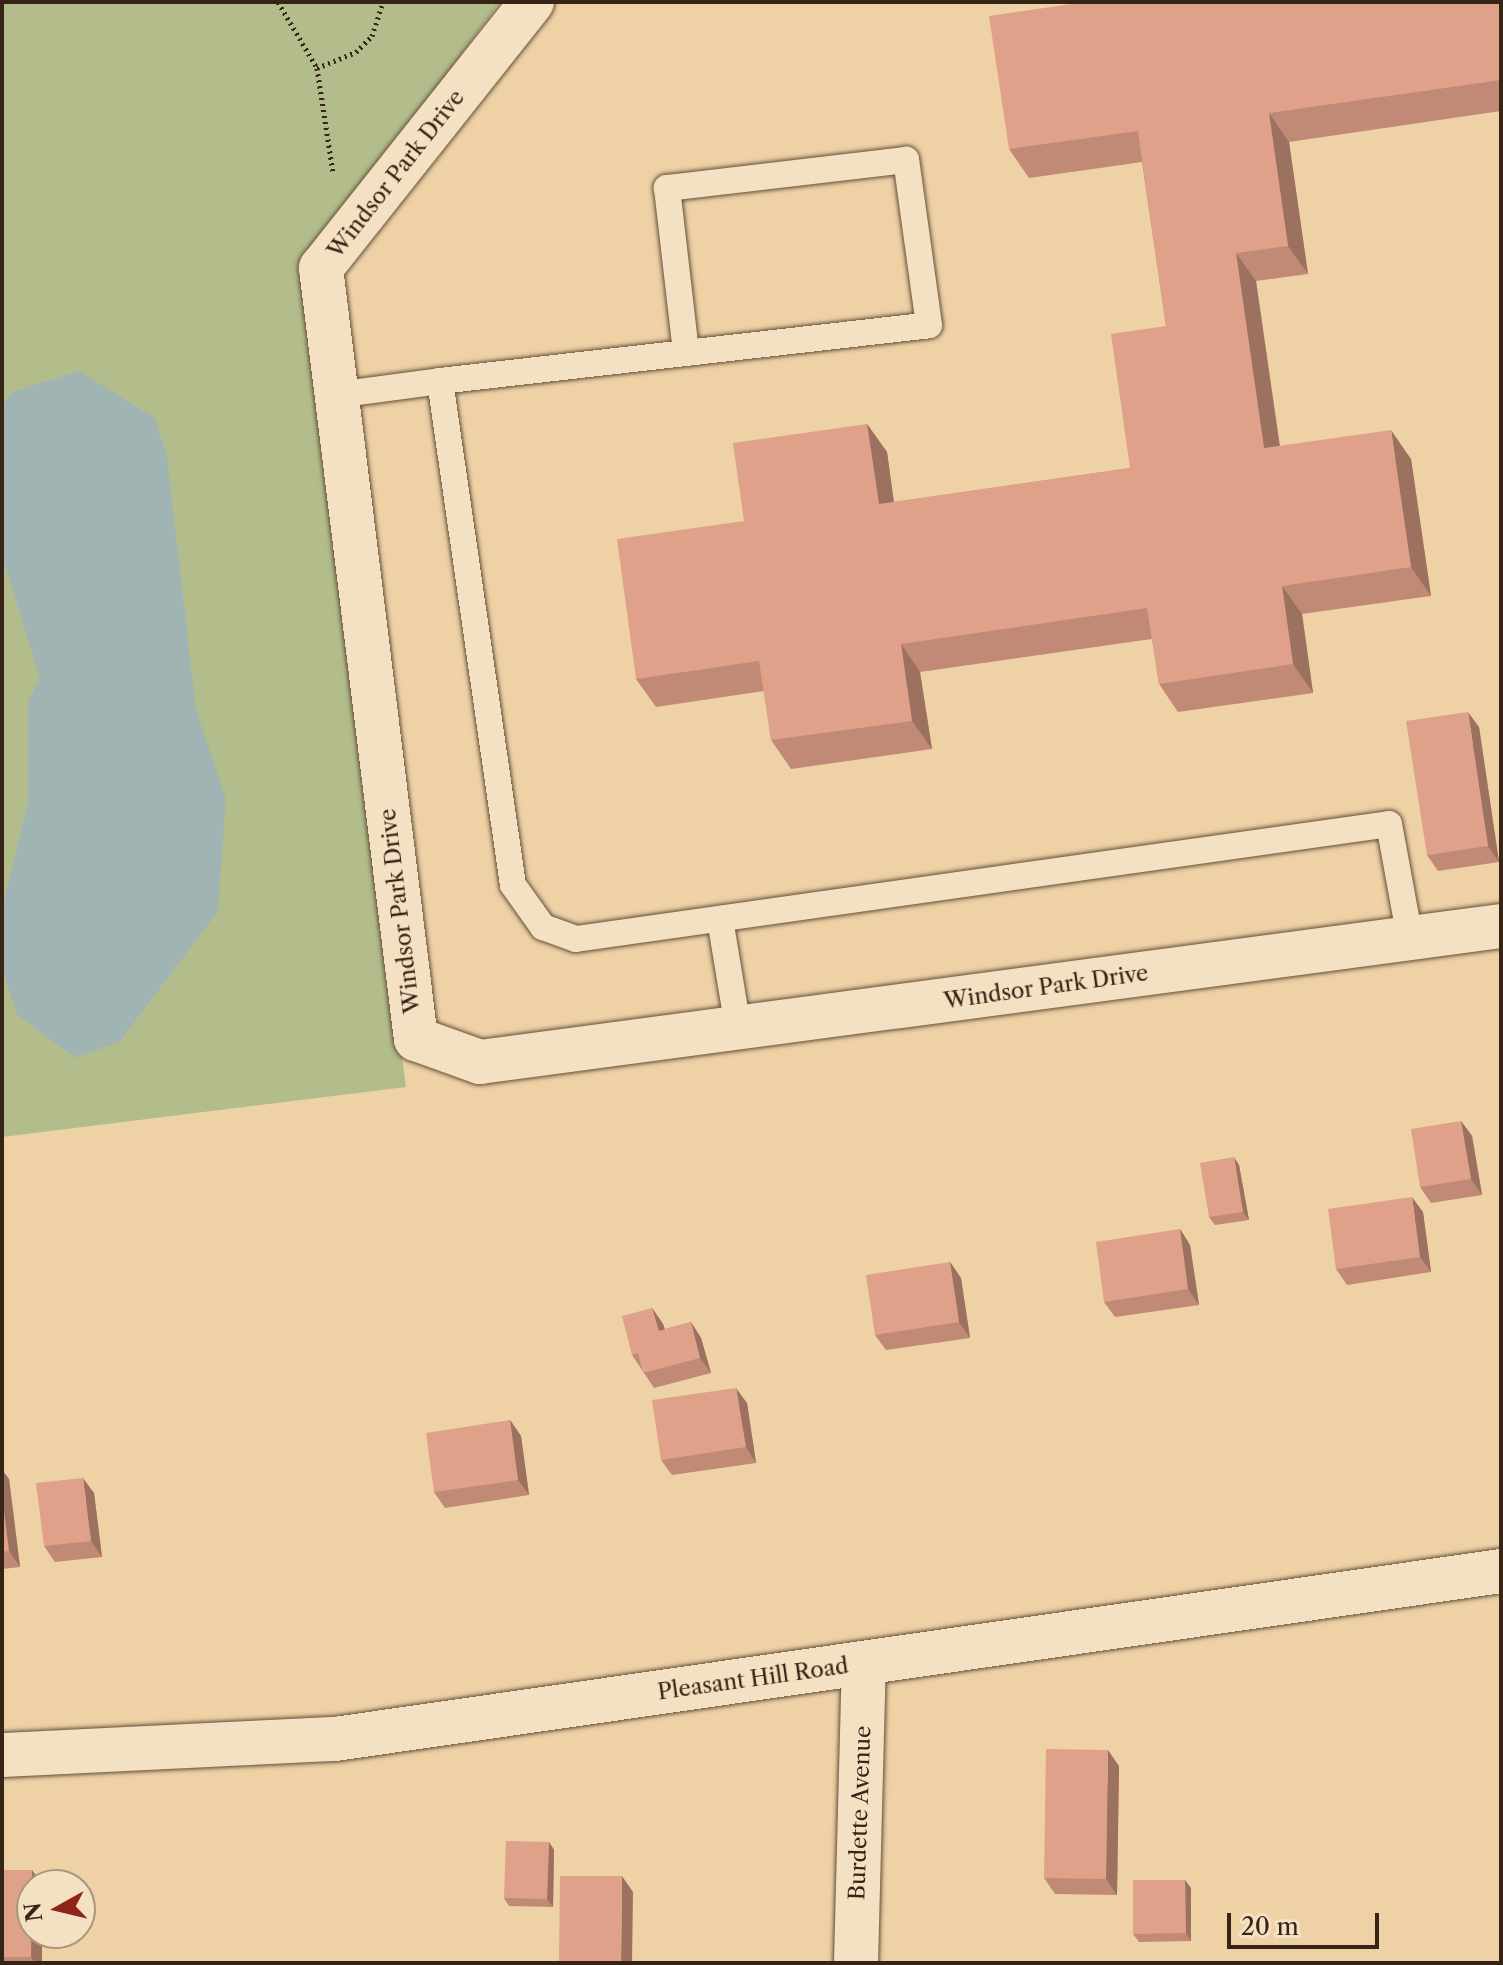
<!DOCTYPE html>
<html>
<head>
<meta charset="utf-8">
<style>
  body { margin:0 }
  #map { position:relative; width:1503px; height:1965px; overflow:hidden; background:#eed1a5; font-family:"Libre Caslon Text",serif }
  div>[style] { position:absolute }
  .green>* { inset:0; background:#b2bd8b }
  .water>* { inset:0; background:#a0b4b3 }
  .path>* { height:5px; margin-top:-2.5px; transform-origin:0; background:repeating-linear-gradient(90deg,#362516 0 2px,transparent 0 6px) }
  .roads { filter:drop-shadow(0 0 2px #64503a) drop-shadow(0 0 2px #64503a) }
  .lane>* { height:26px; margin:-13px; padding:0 13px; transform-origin:13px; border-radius:13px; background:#f4e1c4 }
  .street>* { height:44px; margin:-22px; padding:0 22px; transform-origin:22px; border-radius:22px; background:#f4e1c4 }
  .wall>* { inset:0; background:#c08a76 }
  .shaded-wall>* { inset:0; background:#9c7160 }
  .building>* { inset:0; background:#dfa189 }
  span { translate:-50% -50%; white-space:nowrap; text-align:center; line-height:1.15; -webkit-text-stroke:6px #f4e1c4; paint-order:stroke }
  .street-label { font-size:22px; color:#362516 }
  .frame { position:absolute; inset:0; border:4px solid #362516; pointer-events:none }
  .north { position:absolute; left:16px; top:1869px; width:80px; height:80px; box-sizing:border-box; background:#f4e1c4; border:2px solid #a8967e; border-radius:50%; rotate:262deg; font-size:22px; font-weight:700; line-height:32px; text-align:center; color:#362516 }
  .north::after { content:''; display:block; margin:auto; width:28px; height:36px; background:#8f2418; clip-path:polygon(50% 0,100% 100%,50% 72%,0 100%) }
  .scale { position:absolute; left:1227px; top:1913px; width:152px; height:36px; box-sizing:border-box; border:4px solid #362516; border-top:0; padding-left:10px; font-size:24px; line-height:28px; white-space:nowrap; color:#362516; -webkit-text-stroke:6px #f4e1c4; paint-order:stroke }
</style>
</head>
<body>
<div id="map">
  <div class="green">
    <i style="clip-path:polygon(2px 2px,500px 2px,299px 273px,406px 1087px,2px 1137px)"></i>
  </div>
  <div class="water">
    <i style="clip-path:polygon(79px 371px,155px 418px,167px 457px,196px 710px,226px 799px,218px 911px,120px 1041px,76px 1058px,17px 1015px,2px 969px,2px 909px,28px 803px,28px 701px,40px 679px,2px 555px,2px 405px,12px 392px)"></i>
  </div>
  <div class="path">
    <i style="left:278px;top:2px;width:77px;rotate:59.4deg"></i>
    <i style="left:317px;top:68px;width:106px;rotate:81.3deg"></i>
    <i style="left:317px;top:68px;width:42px;rotate:-22.3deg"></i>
    <i style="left:356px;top:52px;width:23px;rotate:-45deg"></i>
    <i style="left:372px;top:36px;width:36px;rotate:-72deg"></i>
  </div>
  <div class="roads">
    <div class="lane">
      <i style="left:440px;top:381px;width:492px;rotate:-6.5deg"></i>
      <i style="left:929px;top:325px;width:167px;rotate:-97.9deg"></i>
      <i style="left:906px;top:160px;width:241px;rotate:173.3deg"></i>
      <i style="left:667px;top:188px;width:166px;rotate:83.4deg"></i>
      <i style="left:337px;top:395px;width:104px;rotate:-7.7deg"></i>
      <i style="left:440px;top:381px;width:509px;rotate:81.76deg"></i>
      <i style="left:513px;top:885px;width:52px;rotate:54.5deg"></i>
      <i style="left:543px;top:927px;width:35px;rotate:20deg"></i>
      <i style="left:576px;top:939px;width:821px;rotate:-8.05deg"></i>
      <i style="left:1389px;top:824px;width:116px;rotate:79.6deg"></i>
      <i style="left:720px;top:919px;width:110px;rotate:80.6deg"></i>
    </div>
    <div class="street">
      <i style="left:532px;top:2px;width:340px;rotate:128.4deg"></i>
      <i style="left:321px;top:268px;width:777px;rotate:82.98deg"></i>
      <i style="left:416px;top:1039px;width:68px;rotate:19.8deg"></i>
      <i style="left:480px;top:1062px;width:1030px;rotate:-7.59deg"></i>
      <i style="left:2px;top:1755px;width:333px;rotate:-2.8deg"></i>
      <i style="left:335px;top:1739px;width:1178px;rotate:-8.2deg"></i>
      <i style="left:856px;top:1963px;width:300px;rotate:-88.5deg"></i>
    </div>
  </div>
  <div class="wall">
    <i style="clip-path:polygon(364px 2px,411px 2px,411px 4px)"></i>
    <i style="clip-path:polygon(1501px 2px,1501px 111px,1289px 142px,1308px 274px,1256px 281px,1280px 446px,1411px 459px,1431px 596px,1302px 614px,1313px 693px,1178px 712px,1159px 684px,1152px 639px,920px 672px,932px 749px,791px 769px,771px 740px,764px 691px,656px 707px,636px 679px,744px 521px,867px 424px,887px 452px,894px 502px,1130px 468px,1166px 326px,1142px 162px,1029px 178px,1009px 149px)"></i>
    <i style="clip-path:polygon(1479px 727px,1499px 862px,1438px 871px,1427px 855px)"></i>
    <i style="clip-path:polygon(1461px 1121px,1472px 1136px,1482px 1195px,1431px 1203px,1420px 1187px)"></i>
    <i style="clip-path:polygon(1239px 1165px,1249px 1220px,1215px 1225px,1209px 1217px)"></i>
    <i style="clip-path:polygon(1423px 1212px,1431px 1272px,1347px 1285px,1336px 1269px)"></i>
    <i style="clip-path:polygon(1180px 1229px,1190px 1245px,1199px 1305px,1115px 1317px,1104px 1302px)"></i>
    <i style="clip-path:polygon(950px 1262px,961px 1278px,970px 1338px,886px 1350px,875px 1335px)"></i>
    <i style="clip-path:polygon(652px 1308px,663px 1324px,665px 1329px,691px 1322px,701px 1338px,711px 1373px,654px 1388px,632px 1355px)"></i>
    <i style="clip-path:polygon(747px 1403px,756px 1463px,672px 1475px,661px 1460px)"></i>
    <i style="clip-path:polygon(510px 1420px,521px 1436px,529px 1495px,445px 1508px,434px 1492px)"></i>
    <i style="clip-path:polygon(2px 1470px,9px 1479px,20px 1567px,2px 1569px)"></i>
    <i style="clip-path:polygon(94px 1493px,102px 1557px,55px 1562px,44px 1546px)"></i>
    <i style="clip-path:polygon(1119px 1766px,1117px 1895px,1055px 1894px,1044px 1878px)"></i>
    <i style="clip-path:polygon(549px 1842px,554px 1850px,553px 1907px,509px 1906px,504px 1898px)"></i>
    <i style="clip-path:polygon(2px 1870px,32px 1870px,42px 1885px,32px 1885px,32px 1933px,42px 1933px,42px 1963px,2px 1963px)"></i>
    <i style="clip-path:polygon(1191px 1888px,1191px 1941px,1139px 1942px,1133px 1934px)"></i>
  </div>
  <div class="shaded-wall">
    <i style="clip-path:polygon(1269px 113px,1289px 142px,1308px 274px,1288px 246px)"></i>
    <i style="clip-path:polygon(1236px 253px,1256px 281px,1284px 477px,1264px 448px)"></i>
    <i style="clip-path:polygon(867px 424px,887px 452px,898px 533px,879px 504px)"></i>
    <i style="clip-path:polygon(1391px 430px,1411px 459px,1431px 596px,1411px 567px)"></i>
    <i style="clip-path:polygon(1282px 586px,1302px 614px,1313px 693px,1293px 664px)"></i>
    <i style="clip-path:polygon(901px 644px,920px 672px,932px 749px,912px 721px)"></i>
    <i style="clip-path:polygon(1468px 712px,1479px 727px,1499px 862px,1488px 846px)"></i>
    <i style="clip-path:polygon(1461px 1121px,1472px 1136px,1482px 1195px,1471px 1179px)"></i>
    <i style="clip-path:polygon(1234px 1157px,1239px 1165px,1249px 1220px,1243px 1212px)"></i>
    <i style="clip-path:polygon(1412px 1197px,1423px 1212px,1431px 1272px,1420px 1257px)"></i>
    <i style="clip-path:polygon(1180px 1229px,1190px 1245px,1199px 1305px,1188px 1289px)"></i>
    <i style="clip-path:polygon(950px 1262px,961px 1278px,970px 1338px,959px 1322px)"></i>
    <i style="clip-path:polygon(652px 1308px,663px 1324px,670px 1346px,659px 1331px)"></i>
    <i style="clip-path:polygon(691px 1322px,701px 1338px,711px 1373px,700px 1358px)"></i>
    <i style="clip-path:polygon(736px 1388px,747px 1403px,756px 1463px,746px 1447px)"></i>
    <i style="clip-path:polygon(510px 1420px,521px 1436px,529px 1495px,518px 1480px)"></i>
    <i style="clip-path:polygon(2px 1470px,9px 1479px,20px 1567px,9px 1551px,2px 1496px)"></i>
    <i style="clip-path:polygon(83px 1478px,94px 1493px,102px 1557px,91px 1541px)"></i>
    <i style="clip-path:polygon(1108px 1750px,1119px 1766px,1117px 1895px,1106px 1879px)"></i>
    <i style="clip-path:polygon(549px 1842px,554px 1850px,553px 1907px,547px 1899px)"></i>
    <i style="clip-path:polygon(32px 1870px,42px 1885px,32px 1885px,32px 1933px,42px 1933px,42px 1963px,35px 1963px,31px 1957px)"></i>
    <i style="clip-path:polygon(622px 1876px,633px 1892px,632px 1963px,621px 1963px)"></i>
    <i style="clip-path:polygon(1185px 1880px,1191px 1888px,1191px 1941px,1186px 1933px)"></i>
  </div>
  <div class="building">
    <i style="clip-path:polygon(1085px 2px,1501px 2px,1501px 80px,1269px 113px,1288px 246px,1236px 253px,1264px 448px,1391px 430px,1411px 567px,1282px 586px,1293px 664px,1159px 684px,1147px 608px,901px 644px,912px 721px,771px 740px,759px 661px,636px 679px,617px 539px,744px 521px,733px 443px,867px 424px,879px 504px,1130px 468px,1111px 334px,1166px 326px,1138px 131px,1009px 149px,989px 16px)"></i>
    <i style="clip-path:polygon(1468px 712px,1488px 846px,1427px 855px,1406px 721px)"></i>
    <i style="clip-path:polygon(1461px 1121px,1471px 1179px,1420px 1187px,1411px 1129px)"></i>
    <i style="clip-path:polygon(1234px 1157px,1243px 1212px,1209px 1217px,1200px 1163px)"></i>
    <i style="clip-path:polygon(1412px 1197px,1420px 1257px,1336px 1269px,1328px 1209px)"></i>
    <i style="clip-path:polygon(1180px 1229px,1188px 1289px,1104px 1302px,1096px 1242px)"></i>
    <i style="clip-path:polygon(950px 1262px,959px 1322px,875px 1335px,866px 1275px)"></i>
    <i style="clip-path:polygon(652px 1308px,659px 1331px,691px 1322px,700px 1358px,643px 1373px,638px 1353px,632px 1355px,622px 1316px)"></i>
    <i style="clip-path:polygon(736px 1388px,746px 1447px,661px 1460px,652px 1400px)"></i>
    <i style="clip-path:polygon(510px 1420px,518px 1480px,434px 1492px,426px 1433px)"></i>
    <i style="clip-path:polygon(83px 1478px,91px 1541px,44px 1546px,36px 1483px)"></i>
    <i style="clip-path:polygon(2px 1496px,9px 1551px,2px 1552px)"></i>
    <i style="clip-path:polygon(1046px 1749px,1108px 1750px,1106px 1879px,1044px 1878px)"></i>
    <i style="clip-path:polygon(506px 1841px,549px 1842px,547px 1899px,504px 1898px)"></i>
    <i style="clip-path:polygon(2px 1870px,32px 1870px,31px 1957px,2px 1957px)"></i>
    <i style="clip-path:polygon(560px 1876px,622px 1876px,621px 1963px,559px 1963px)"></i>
    <i style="clip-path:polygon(1133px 1880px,1185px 1880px,1186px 1933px,1133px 1934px)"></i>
  </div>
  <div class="street-label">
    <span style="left:396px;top:174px;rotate:-52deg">Windsor Park Drive</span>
    <span style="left:400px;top:911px;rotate:-97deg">Windsor Park Drive</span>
    <span style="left:1046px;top:987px;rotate:-8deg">Windsor Park Drive</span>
    <span style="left:753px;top:1679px;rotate:-8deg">Pleasant Hill Road</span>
    <span style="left:860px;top:1813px;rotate:-88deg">Burdette Avenue</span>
  </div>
  <div class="frame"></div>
  <div class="north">N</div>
  <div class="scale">20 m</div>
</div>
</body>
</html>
